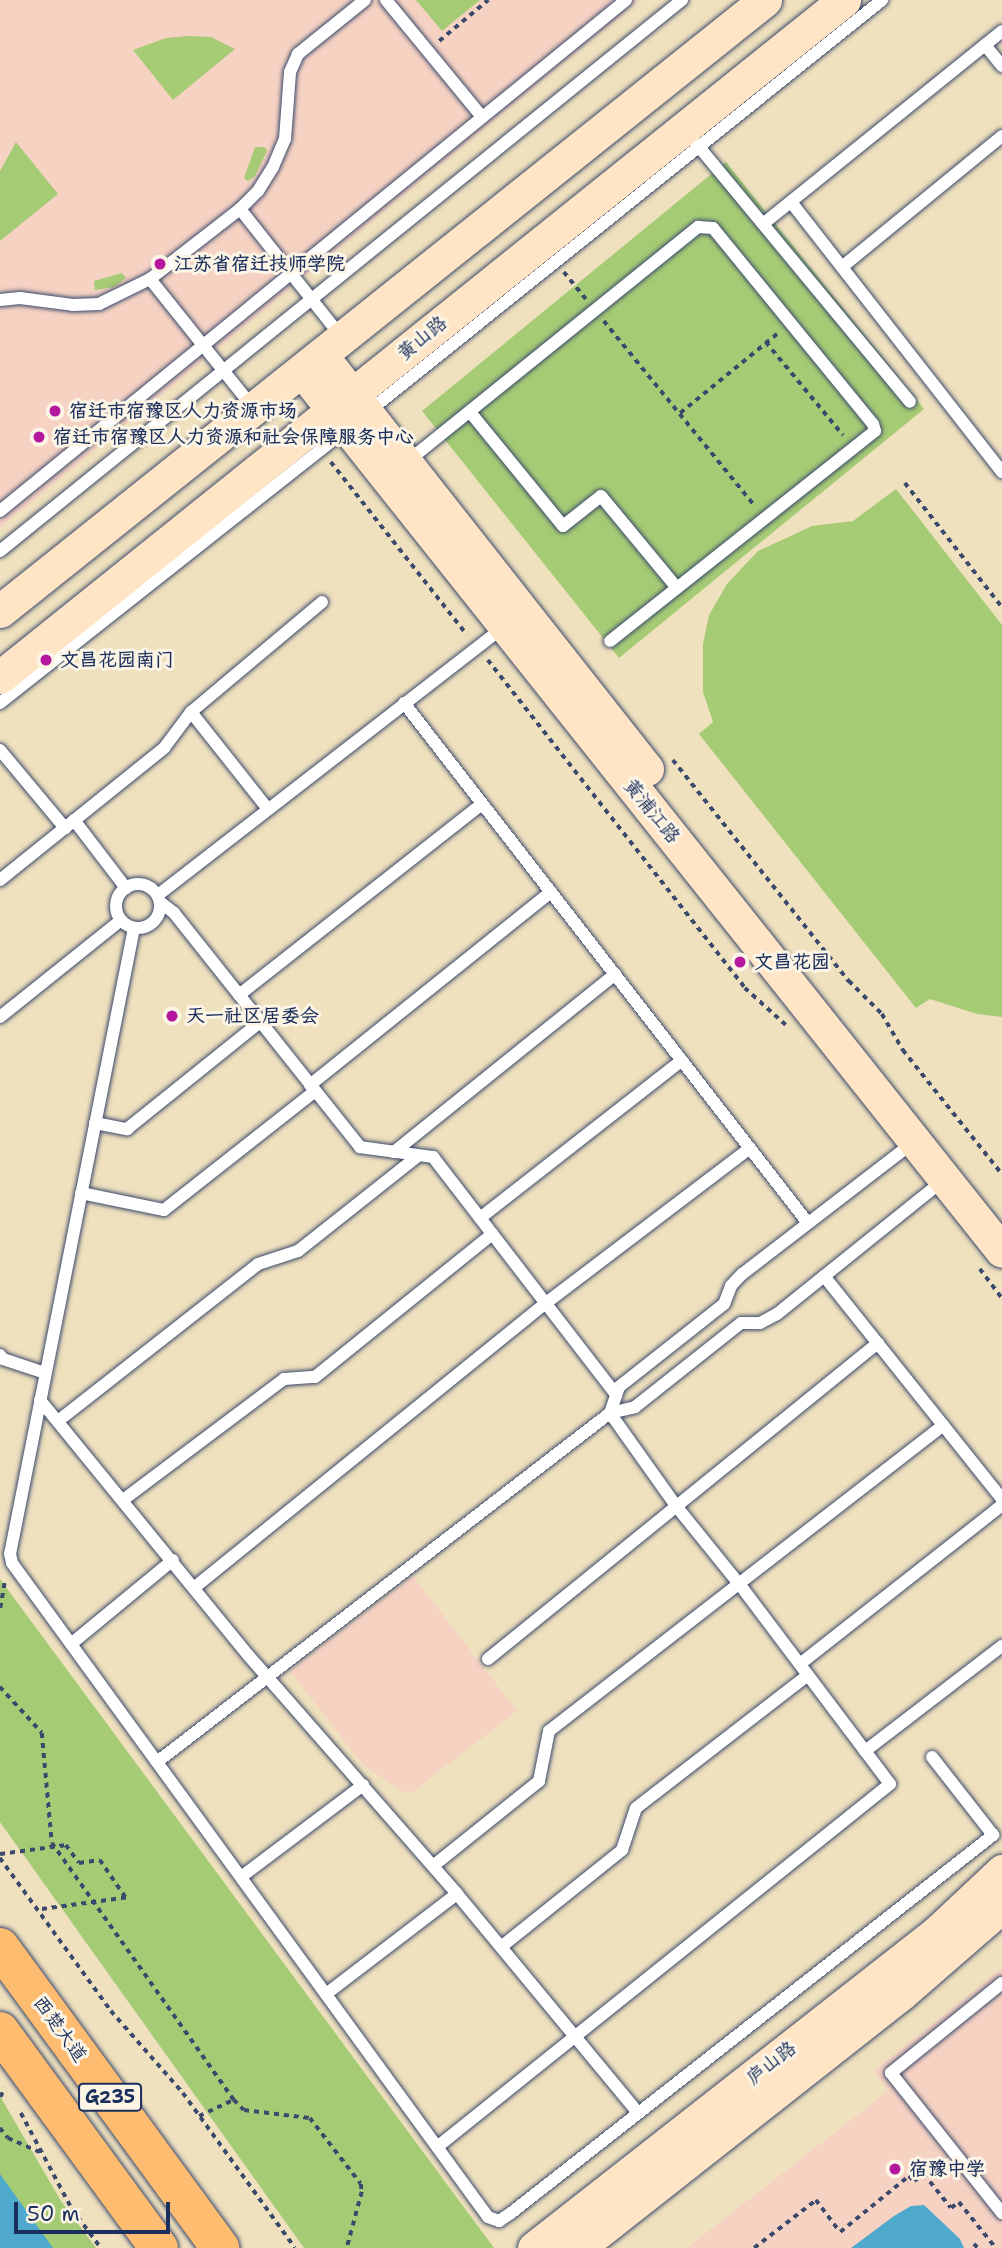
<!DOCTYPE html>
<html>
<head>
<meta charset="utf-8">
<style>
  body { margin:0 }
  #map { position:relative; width:1002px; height:2248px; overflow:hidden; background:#efe0be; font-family:"Shantell Sans","LXGW WenKai TC",sans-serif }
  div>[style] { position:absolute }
  .built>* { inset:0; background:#f6d2c3 }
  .green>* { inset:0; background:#a6cb75 }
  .water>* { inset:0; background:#4ea9cc }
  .path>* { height:3.5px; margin-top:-1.75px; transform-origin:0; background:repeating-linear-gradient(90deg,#3b4a6c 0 5px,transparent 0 10px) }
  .roads { filter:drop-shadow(0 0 2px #3b4a6c) drop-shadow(0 0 2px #3b4a6c) }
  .lane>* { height:12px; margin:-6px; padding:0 6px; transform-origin:6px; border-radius:6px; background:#fff }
  .lane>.ring { margin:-6px; padding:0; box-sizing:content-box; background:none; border:12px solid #fff; border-radius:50% }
  .secondary>* { height:33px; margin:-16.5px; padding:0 16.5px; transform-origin:16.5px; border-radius:16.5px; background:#ffe4c6 }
  .highway>* { height:38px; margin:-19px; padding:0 19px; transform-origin:19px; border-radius:19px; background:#febc70 }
  .dots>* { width:19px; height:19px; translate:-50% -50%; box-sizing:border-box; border:4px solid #fcf5e5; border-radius:50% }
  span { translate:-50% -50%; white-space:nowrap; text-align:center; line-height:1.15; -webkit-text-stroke:6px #fcf5e5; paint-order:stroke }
  .shield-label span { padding:2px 5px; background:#fcf5e5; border:2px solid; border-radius:5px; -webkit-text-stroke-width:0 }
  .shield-label { font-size:18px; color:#1b2f5e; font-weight:700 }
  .poi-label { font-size:19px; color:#1b2f5e; font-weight:700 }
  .left { translate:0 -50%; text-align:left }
  .street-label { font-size:19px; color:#1b2f5e }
  .scale { position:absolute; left:14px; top:2202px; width:156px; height:32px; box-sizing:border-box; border:4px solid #1b2f5e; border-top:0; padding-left:9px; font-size:21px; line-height:24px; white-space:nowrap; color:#1b2f5e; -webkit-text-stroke:5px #fcf5e5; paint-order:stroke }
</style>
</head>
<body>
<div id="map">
  <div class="built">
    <i style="clip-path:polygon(0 0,640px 0,0 528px)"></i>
    <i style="clip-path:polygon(413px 1576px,517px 1711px,408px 1795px,364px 1766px,290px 1671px)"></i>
    <i style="clip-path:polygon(1002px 1968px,1002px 2248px,687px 2248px,888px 2091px,874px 2071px)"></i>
  </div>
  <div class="green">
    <i style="clip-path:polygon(416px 0,480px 0,442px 31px)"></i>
    <i style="clip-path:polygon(189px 36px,211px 37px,235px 49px,173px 100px,133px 50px,166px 38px)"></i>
    <i style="clip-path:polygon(16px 142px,58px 194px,0 241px,0 171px)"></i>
    <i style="clip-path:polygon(255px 147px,265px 147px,267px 151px,255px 176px,248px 181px,244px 178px)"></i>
    <i style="clip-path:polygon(726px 162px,924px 409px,619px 658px,422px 411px)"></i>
    <i style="clip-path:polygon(122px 273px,126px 278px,114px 287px,95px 290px,94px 281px)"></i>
    <i style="clip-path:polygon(896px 489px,1002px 625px,1002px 1017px,977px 1014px,930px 999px,916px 1008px,699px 734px,713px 722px,703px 692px,703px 644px,709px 615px,727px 584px,758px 551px,812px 526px,853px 521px)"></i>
    <i style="clip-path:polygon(0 1579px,494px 2248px,304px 2248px,0 1822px)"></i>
    <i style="clip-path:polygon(0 2096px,61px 2201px,96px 2248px,0 2248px)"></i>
  </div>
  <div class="water">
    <i style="clip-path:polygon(0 2174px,53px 2248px,0 2248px)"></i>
    <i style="clip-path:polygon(924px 2205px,960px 2239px,964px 2248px,851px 2248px,894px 2216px,911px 2206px)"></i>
  </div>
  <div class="path">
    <i style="left:439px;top:41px;width:64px;rotate:-39.9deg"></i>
    <i style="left:564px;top:272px;width:35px;rotate:51deg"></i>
    <i style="left:604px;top:321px;width:237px;rotate:50.8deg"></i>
    <i style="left:766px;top:342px;width:121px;rotate:50.4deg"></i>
    <i style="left:680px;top:413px;width:127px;rotate:-39.2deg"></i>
    <i style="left:331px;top:462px;width:220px;rotate:51.8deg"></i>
    <i style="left:905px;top:483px;width:157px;rotate:52deg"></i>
    <i style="left:488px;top:660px;width:417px;rotate:51.9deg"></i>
    <i style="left:745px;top:988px;width:55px;rotate:42.1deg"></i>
    <i style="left:673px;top:760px;width:283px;rotate:51.5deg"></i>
    <i style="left:849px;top:981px;width:47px;rotate:45deg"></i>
    <i style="left:882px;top:1014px;width:42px;rotate:59.7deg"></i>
    <i style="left:903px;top:1050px;width:159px;rotate:51.4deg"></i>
    <i style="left:980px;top:1269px;width:36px;rotate:53deg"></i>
    <i style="left:0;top:1608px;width:28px;rotate:-80deg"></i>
    <i style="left:0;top:1687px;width:62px;rotate:47.6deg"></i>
    <i style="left:42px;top:1733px;width:110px;rotate:84.8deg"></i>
    <i style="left:52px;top:1843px;width:315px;rotate:54.7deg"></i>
    <i style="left:234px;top:2100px;width:14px;rotate:45deg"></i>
    <i style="left:244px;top:2110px;width:66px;rotate:6.9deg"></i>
    <i style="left:310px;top:2118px;width:83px;rotate:52.3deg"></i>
    <i style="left:361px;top:2184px;width:8px;rotate:83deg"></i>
    <i style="left:362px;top:2192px;width:58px;rotate:105deg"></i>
    <i style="left:0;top:1854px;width:67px;rotate:-7.8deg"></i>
    <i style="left:66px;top:1845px;width:22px;rotate:54deg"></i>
    <i style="left:79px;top:1863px;width:21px;rotate:-8deg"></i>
    <i style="left:100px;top:1860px;width:46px;rotate:55.6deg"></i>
    <i style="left:126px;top:1898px;width:89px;rotate:172.2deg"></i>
    <i style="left:0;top:1858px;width:189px;rotate:54deg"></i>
    <i style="left:111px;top:2011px;width:109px;rotate:48.7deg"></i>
    <i style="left:183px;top:2093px;width:191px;rotate:54.1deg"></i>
    <i style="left:0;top:2097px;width:10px;rotate:-61deg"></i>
    <i style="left:21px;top:2113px;width:109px;rotate:62deg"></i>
    <i style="left:72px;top:2209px;width:49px;rotate:53.4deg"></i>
    <i style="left:199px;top:2116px;width:38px;rotate:-25deg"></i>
    <i style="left:0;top:2128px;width:13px;rotate:51deg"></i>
    <i style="left:8px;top:2138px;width:37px;rotate:24deg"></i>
    <i style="left:974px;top:2244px;width:6px;rotate:45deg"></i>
    <i style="left:754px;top:2248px;width:78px;rotate:-37.7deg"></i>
    <i style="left:816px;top:2200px;width:40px;rotate:53deg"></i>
    <i style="left:840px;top:2232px;width:89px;rotate:-39.1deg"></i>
    <i style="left:909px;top:2176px;width:7px;rotate:45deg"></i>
    <i style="left:914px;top:2181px;width:12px;rotate:-35deg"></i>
    <i style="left:924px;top:2174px;width:43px;rotate:51.5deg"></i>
    <i style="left:951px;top:2208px;width:10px;rotate:-37deg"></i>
    <i style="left:959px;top:2202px;width:59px;rotate:51.2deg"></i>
  </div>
  <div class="roads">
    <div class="lane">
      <i style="left:386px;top:0;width:151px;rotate:50.6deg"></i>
      <i style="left:985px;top:45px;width:27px;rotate:51deg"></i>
      <i style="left:695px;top:142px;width:337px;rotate:50.4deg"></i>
      <i style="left:791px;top:202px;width:343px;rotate:52deg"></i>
      <i style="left:240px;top:209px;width:161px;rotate:51.6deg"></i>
      <i style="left:763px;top:224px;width:307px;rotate:-38.9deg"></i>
      <i style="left:842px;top:267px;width:207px;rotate:-39.3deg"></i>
      <i style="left:150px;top:279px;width:166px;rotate:51.3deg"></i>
      <i style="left:0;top:300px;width:20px;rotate:-6deg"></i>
      <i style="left:20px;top:298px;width:53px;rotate:7.5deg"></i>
      <i style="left:73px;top:305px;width:26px;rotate:-2deg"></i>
      <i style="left:99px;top:304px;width:57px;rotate:-26.1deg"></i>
      <i style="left:150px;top:279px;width:114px;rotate:-37.9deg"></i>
      <i style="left:240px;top:209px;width:25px;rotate:-45deg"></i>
      <i style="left:258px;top:191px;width:28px;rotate:-58deg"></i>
      <i style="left:273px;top:167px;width:30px;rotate:-67deg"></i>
      <i style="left:285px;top:139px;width:67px;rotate:-85.7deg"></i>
      <i style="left:290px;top:72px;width:20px;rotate:-66deg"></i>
      <i style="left:298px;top:54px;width:86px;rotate:-38.9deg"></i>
      <i style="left:368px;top:412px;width:659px;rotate:-38.71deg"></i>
      <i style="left:470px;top:412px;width:147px;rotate:50.8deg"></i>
      <i style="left:563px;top:526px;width:48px;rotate:-38.3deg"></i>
      <i style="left:601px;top:496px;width:119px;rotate:50.4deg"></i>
      <i style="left:408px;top:461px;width:373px;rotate:-38.9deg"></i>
      <i style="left:698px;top:227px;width:15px;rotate:4deg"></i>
      <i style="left:713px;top:228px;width:253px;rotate:50.8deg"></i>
      <i style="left:873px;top:424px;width:7px;rotate:74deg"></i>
      <i style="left:875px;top:431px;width:338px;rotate:141.6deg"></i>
      <i style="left:0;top:511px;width:808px;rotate:-39.22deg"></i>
      <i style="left:0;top:551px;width:877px;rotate:-38.94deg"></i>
      <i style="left:0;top:703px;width:441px;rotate:-38.3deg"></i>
      <i style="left:404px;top:703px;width:658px;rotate:52.16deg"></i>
      <i style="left:191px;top:712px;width:124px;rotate:51.6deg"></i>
      <i style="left:0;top:750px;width:102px;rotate:50.2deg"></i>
      <i style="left:74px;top:820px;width:86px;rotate:52.6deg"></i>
      <i style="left:0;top:880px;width:211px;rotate:-38.8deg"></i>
      <i style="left:164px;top:748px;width:45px;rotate:-53.1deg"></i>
      <i style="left:191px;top:712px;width:171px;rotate:-40deg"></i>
      <i class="ring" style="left:116px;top:884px;width:32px;height:32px"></i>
      <i style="left:158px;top:895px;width:437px;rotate:-37.8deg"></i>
      <i style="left:160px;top:902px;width:18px;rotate:38deg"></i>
      <i style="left:174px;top:913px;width:299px;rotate:51.5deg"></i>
      <i style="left:360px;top:1147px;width:74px;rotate:7.8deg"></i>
      <i style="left:433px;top:1157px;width:300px;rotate:52.4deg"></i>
      <i style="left:134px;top:928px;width:638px;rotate:101.2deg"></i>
      <i style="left:10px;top:1554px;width:9px;rotate:77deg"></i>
      <i style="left:12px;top:1563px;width:809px;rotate:53.95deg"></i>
      <i style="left:488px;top:2217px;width:12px;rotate:20deg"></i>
      <i style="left:499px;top:2221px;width:14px;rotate:-34deg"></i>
      <i style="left:511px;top:2213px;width:613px;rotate:-38.1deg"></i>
      <i style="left:993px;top:1835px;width:99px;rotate:-128deg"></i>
      <i style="left:239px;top:995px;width:309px;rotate:-38.2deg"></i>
      <i style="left:0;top:1017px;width:155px;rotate:-38.7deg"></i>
      <i style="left:310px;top:1085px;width:309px;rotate:-38.7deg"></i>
      <i style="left:95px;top:1123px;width:33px;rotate:11deg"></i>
      <i style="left:127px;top:1129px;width:171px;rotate:-38.8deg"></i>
      <i style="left:915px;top:1141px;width:218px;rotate:142.4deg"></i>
      <i style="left:742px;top:1274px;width:16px;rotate:133deg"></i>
      <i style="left:731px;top:1286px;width:19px;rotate:111deg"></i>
      <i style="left:724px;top:1304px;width:134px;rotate:141.7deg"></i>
      <i style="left:619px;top:1387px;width:28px;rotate:109deg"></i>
      <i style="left:610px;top:1413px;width:26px;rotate:-13deg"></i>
      <i style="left:635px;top:1407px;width:135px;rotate:-38.4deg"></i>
      <i style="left:741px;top:1323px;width:19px"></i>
      <i style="left:760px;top:1323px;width:19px;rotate:-28deg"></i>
      <i style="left:777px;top:1314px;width:216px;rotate:-38.8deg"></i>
      <i style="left:394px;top:1152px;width:284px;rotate:-38.8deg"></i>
      <i style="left:81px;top:1193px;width:85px;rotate:11.6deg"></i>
      <i style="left:164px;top:1210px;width:192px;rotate:-38.2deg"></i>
      <i style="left:480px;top:1218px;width:256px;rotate:-38deg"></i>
      <i style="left:824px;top:1276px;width:285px;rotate:51.4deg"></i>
      <i style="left:0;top:1355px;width:5px;rotate:53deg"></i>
      <i style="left:3px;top:1359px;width:44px;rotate:18.4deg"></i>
      <i style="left:40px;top:1400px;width:329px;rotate:50.8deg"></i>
      <i style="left:248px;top:1655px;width:317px;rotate:48.8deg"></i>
      <i style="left:457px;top:1894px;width:284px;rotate:50.4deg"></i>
      <i style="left:58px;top:1421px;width:254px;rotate:-38.1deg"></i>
      <i style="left:258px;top:1264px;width:42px;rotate:-18deg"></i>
      <i style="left:298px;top:1251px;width:154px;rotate:-38.4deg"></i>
      <i style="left:123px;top:1500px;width:201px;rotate:-36.9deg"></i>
      <i style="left:284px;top:1379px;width:31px;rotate:-4deg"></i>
      <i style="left:315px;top:1377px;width:228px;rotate:-38.9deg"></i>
      <i style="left:195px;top:1587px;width:452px;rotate:-39deg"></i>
      <i style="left:546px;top:1303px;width:256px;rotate:-37.2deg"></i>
      <i style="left:71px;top:1644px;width:132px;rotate:-39.5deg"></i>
      <i style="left:488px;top:1659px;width:502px;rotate:-39.02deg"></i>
      <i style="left:800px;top:1664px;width:257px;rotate:-38.2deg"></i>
      <i style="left:865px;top:1751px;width:173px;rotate:-37.5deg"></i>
      <i style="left:157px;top:1762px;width:572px;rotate:-37.61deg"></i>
      <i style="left:610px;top:1413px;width:114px;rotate:54.6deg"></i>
      <i style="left:676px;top:1506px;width:102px;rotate:51deg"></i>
      <i style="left:740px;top:1585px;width:249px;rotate:53deg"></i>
      <i style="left:890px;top:1784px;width:580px;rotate:141.29deg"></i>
      <i style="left:433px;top:1866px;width:136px;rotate:-38.7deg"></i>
      <i style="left:539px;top:1781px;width:51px;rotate:-78.7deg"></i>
      <i style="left:549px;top:1731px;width:499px;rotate:-37.8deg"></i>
      <i style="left:241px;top:1877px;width:153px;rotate:-37deg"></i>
      <i style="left:501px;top:1947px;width:155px;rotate:-38.7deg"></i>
      <i style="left:622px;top:1850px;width:44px;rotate:-71.6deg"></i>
      <i style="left:636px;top:1808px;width:217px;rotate:-37.7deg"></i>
      <i style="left:1002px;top:1983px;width:143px;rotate:141deg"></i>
      <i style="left:891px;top:2073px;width:179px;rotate:51.6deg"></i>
      <i style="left:326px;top:1994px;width:165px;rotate:-37.4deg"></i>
    </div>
    <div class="secondary">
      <i style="left:321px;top:355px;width:527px;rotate:51.78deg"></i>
      <i style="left:302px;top:371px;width:1124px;rotate:51.5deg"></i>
      <i style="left:0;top:611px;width:979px;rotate:-38.61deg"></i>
      <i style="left:0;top:677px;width:1082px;rotate:-38.73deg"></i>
      <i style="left:534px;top:2248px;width:511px;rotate:-38.08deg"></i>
      <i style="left:936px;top:1933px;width:91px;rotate:-43.2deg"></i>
      <i style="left:578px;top:2248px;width:412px;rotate:-38.2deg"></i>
      <i style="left:902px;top:1993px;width:133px;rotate:-41deg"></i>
    </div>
    <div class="highway">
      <i style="left:0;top:1947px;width:373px;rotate:53.8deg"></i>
      <i style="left:0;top:2031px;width:269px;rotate:53.8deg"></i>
    </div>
  </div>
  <div class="dots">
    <i style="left:160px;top:264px;background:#b5179e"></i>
    <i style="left:55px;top:411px;background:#b5179e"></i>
    <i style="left:39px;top:437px;background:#b5179e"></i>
    <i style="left:46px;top:660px;background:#b5179e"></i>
    <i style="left:740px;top:962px;background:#b5179e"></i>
    <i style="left:172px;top:1016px;background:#b5179e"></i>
    <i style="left:895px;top:2169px;background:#b5179e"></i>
  </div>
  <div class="shield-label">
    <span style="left:110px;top:2097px">G235</span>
  </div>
  <div class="poi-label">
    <span class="left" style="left:174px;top:264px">江苏省宿迁技师学院</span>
    <span class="left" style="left:69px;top:411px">宿迁市宿豫区人力资源市场</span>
    <span class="left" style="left:53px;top:437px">宿迁市宿豫区人力资源和社会保障服务中心</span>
    <span class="left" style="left:60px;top:660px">文昌花园南门</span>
    <span class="left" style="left:754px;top:962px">文昌花园</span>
    <span class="left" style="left:186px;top:1016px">天一社区居委会</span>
    <span class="left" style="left:909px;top:2169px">宿豫中学</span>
  </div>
  <div class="street-label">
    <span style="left:422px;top:338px;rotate:-39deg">黄山路</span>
    <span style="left:652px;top:811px;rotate:51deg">黄浦江路</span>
    <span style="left:60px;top:2029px;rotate:54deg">西楚大道</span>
    <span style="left:771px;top:2063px;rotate:-38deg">庐山路</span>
  </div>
  <div class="scale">50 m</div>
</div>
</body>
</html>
